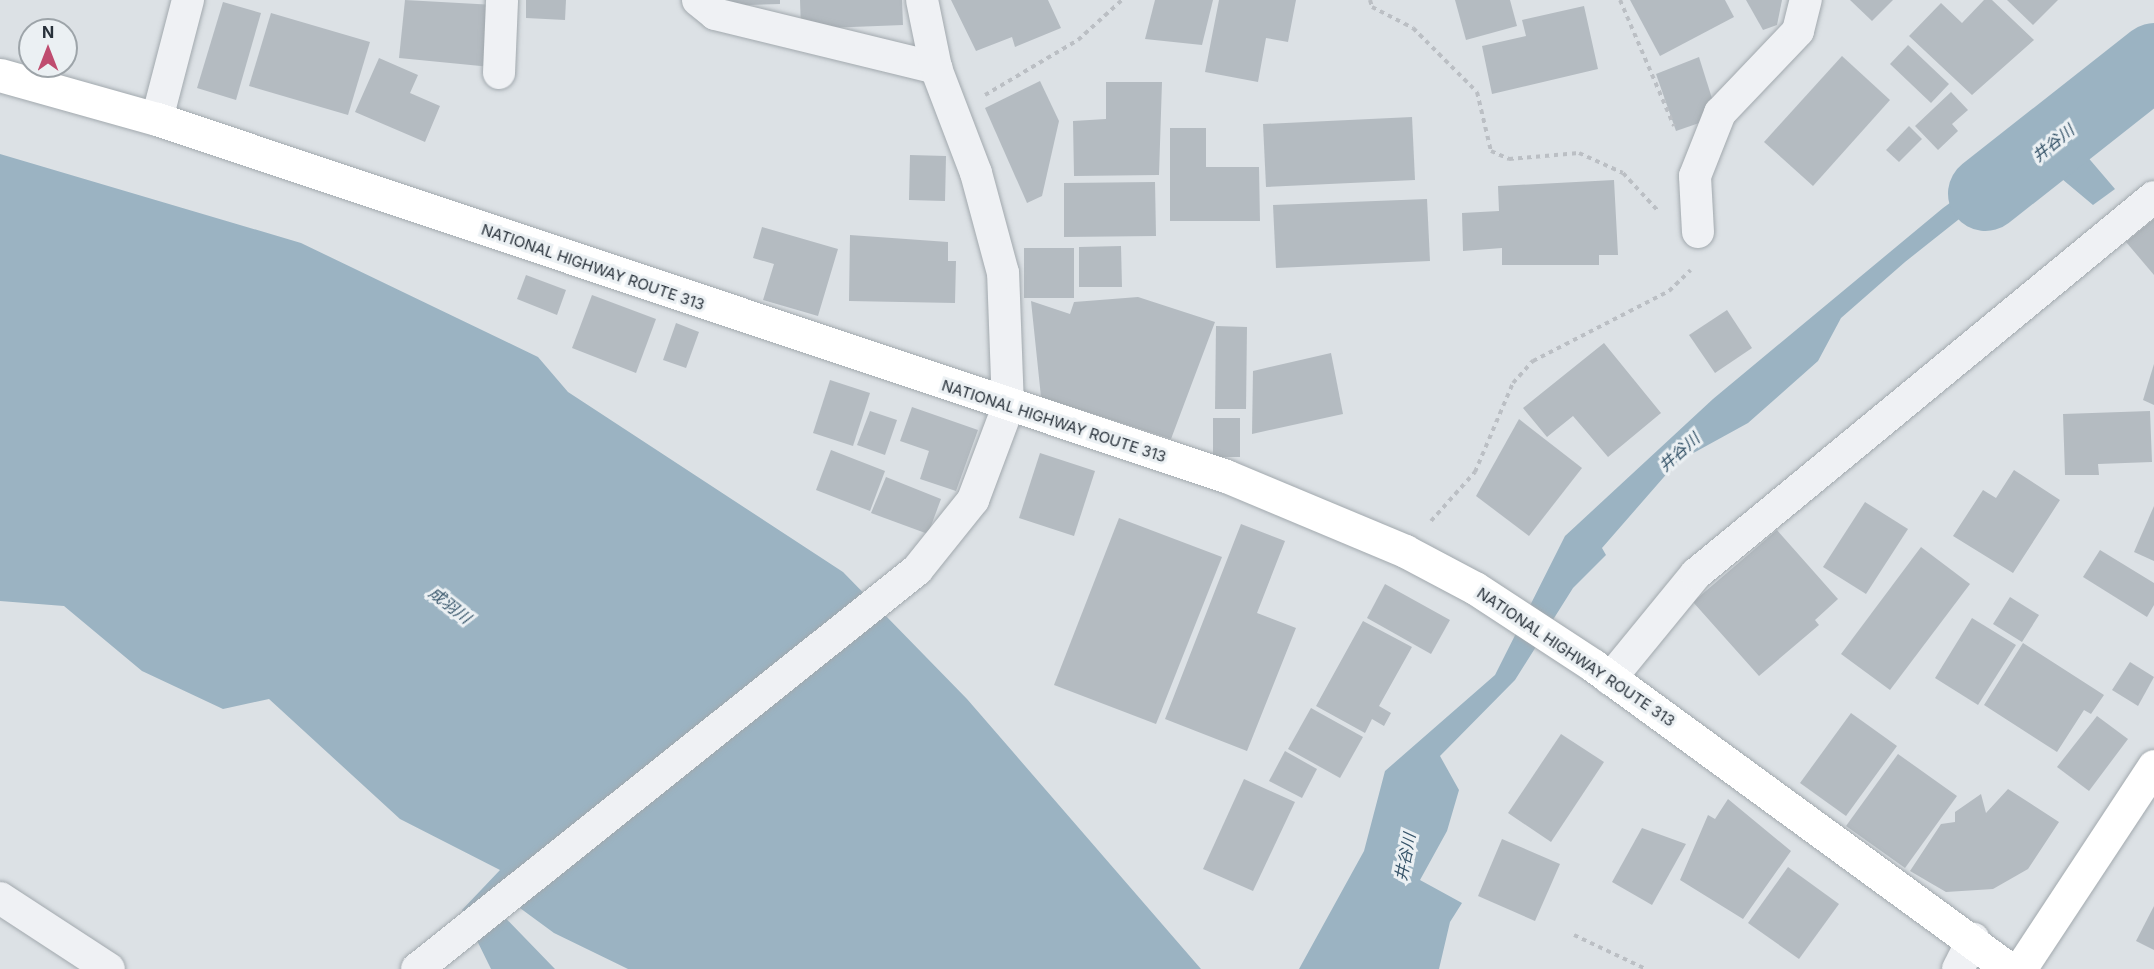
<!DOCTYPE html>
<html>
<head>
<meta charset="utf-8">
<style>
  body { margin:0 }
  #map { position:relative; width:2154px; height:969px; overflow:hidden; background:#dce1e5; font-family:Inter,"Noto Sans JP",sans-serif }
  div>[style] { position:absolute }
  .water>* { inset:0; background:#9bb3c2 }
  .river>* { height:75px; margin:-37.5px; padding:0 37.5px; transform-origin:37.5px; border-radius:37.5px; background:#9bb3c2 }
  .building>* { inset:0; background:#b4bbc1 }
  .path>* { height:4px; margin-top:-2px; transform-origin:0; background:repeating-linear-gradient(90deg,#bbbfc4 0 4.5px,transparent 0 9px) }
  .roads { filter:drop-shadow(0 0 2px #a2a9ae) drop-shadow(0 0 2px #a2a9ae) }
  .street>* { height:32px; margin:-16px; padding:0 16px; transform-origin:16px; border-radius:16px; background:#eff1f4 }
  .secondary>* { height:33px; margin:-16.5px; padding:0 16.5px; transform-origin:16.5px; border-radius:16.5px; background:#fff }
  .highway>* { height:33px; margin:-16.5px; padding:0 16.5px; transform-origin:16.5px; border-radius:16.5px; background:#fff }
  span { translate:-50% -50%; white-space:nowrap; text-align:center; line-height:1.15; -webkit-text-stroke:6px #ebf0f3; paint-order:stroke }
  .street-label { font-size:15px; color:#28313a }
  .water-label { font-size:16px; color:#365469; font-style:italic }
  .north { position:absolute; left:18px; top:18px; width:60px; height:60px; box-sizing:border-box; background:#ebf0f3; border:2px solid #9da4a9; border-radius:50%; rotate:0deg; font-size:16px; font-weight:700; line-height:24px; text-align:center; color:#28313a }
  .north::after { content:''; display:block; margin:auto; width:21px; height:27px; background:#bf4c6f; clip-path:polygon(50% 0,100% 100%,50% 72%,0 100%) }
</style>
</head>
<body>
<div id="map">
  <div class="water">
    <i style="clip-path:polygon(2044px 106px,2115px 189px,2093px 205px,2062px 179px,2048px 159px,2040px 171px,1968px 212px,1905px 262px,1841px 318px,1818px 361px,1748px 423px,1677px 462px,1602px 548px,1606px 555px,1573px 588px,1515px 680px,1440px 756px,1459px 790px,1447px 831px,1420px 880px,1462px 903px,1450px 922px,1439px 969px,1299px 969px,1364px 851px,1385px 771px,1495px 675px,1565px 536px,1713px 399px,1943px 208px,2035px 141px,2032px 117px)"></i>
    <i style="clip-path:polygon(0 154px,301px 243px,538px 357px,568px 392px,843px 572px,967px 699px,1201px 969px,628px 969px,554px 933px,498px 892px,488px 900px,555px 969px,491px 969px,462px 910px,500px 870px,400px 819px,269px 699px,223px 709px,142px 671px,64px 606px,0 601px)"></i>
  </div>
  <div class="river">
    <i style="left:1985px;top:193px;width:215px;rotate:-38.2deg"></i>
  </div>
  <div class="building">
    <i style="clip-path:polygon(405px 0,495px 5px,491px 67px,399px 58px)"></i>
    <i style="clip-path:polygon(526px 0,566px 0,565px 20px,526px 18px)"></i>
    <i style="clip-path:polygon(718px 0,780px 0,780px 4px,718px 6px)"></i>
    <i style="clip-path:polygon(800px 0,902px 0,903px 25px,801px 29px)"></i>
    <i style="clip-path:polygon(951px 0,1048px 0,1061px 28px,1015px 47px,1012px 37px,976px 51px)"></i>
    <i style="clip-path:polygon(1155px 0,1213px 0,1202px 45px,1145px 39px)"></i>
    <i style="clip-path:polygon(1219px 0,1296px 0,1288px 42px,1266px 38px,1258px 82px,1205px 72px)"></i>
    <i style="clip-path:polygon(1455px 0,1510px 0,1517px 26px,1466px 40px)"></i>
    <i style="clip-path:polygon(1630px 0,1725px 0,1734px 17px,1660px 56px)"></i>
    <i style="clip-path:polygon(1746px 0,1782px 0,1777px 25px,1763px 30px)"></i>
    <i style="clip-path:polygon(1850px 0,1893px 0,1872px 21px)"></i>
    <i style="clip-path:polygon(1984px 0,1992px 0,2034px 40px,1972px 95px,1909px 36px,1941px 3px,1962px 23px)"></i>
    <i style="clip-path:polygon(2007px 0,2058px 0,2033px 25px)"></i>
    <i style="clip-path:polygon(223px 2px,261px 13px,236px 100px,197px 88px)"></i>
    <i style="clip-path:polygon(1584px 6px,1598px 69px,1492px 94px,1482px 46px,1526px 36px,1522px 20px)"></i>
    <i style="clip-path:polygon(271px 13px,370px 42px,348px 115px,249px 86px)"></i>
    <i style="clip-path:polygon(1908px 45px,1949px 84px,1931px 103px,1890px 64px)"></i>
    <i style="clip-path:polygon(1842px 56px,1890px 100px,1813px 186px,1764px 142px)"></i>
    <i style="clip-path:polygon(1699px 57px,1715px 108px,1705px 121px,1676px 131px,1656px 74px)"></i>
    <i style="clip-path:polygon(379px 58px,418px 75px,410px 93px,440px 106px,425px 142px,355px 112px)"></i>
    <i style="clip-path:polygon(1040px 81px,1059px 121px,1042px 196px,1027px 203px,985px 108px)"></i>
    <i style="clip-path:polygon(1106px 82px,1162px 82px,1159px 175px,1074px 176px,1073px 121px,1106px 119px)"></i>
    <i style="clip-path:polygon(1951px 92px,1968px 110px,1952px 124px,1958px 131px,1938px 150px,1915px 126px)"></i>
    <i style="clip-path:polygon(1412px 117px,1415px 180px,1266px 187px,1263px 124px)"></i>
    <i style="clip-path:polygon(1909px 126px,1922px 139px,1899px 162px,1886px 150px)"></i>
    <i style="clip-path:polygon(1170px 128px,1206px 128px,1206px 167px,1259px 167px,1260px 221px,1170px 221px)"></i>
    <i style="clip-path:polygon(910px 155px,946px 156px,945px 201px,909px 200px)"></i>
    <i style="clip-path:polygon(1614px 180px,1618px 255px,1599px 255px,1599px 265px,1502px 265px,1502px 248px,1463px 251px,1462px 213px,1499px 211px,1498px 186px)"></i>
    <i style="clip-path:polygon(1155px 182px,1156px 236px,1064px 237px,1064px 183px)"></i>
    <i style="clip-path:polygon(1427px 199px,1430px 261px,1276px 268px,1273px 205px)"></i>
    <i style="clip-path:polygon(2154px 219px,2154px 275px,2126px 242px)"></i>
    <i style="clip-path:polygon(762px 227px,838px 249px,818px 316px,763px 300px,774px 264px,753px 258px)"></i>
    <i style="clip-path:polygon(850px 235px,948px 242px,948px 261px,956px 261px,955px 303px,849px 301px)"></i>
    <i style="clip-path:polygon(1121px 246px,1122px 287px,1079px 287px,1079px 247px)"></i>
    <i style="clip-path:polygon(1024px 248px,1074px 248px,1074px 298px,1024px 298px)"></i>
    <i style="clip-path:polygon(526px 275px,566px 290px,557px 315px,517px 299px)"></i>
    <i style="clip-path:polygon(592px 295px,656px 319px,636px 373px,572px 348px)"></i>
    <i style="clip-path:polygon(1138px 297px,1215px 322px,1171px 439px,1041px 397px,1031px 301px,1070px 314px,1074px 302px)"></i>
    <i style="clip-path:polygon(1727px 310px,1752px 348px,1715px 373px,1689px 335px)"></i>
    <i style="clip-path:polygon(676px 323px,699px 332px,686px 368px,663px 360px)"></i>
    <i style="clip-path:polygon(1216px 326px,1247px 327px,1246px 409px,1215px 409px)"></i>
    <i style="clip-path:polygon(1604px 343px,1661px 413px,1608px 457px,1573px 416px,1547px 437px,1523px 408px)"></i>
    <i style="clip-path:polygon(1331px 353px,1343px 414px,1252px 434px,1253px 371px)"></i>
    <i style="clip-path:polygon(2154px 364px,2154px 405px,2143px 400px)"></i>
    <i style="clip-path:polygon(830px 380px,870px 393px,853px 446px,813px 433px)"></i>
    <i style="clip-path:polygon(912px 407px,978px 430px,956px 491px,920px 479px,929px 451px,900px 441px)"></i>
    <i style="clip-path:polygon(870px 411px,897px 420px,885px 455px,857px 445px)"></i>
    <i style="clip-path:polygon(2150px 411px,2152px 462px,2098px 464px,2099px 475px,2065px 475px,2063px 414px)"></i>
    <i style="clip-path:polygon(1213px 418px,1240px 418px,1240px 457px,1213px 457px)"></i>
    <i style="clip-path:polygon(1519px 419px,1582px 468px,1529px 536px,1476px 496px)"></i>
    <i style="clip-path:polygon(831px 450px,885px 471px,870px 511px,816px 490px)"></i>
    <i style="clip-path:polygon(1040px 453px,1095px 471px,1074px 536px,1019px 518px)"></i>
    <i style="clip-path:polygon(2014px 470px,2060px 500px,2013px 573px,1953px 536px,1983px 490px,1996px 498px)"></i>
    <i style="clip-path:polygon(886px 477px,941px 499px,928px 534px,871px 513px)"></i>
    <i style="clip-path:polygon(1865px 502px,1908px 529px,1866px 594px,1823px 567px)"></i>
    <i style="clip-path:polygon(2154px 506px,2154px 561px,2134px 552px)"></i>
    <i style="clip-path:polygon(1119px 518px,1222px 557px,1156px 724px,1054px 685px)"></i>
    <i style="clip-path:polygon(1241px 524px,1285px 541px,1257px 613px,1296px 628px,1247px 751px,1165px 719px)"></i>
    <i style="clip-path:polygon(1777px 530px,1838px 599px,1815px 620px,1819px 625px,1759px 676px,1693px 602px)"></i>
    <i style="clip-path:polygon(1921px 547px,1970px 584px,1890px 690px,1841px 654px)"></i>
    <i style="clip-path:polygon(2100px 550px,2154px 583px,2154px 605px,2147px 617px,2083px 577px)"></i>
    <i style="clip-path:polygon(1385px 584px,1450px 620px,1431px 654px,1367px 618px)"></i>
    <i style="clip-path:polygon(2010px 597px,2039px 615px,2022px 642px,1993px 624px)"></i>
    <i style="clip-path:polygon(1972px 618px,2016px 645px,1978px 705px,1935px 678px)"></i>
    <i style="clip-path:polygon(1363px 621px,1412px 647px,1379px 706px,1391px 713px,1384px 726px,1372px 719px,1365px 733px,1316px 706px)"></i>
    <i style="clip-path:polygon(2023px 643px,2104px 695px,2091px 714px,2084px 710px,2057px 752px,1984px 705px)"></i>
    <i style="clip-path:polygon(2130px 662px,2154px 677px,2138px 706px,2112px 690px)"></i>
    <i style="clip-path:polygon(1311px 708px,1363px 737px,1340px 778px,1288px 749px)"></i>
    <i style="clip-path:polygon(1851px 713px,1897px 746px,1846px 816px,1800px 783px)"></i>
    <i style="clip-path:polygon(2097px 716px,2128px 739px,2089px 791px,2057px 767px)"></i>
    <i style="clip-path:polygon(1561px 734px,1604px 762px,1551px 842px,1508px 813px)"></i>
    <i style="clip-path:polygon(1285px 751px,1317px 769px,1302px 798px,1269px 781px)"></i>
    <i style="clip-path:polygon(1898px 754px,1957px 796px,1905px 868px,1846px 826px)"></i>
    <i style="clip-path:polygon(1244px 779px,1295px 802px,1253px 891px,1203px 869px)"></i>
    <i style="clip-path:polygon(2008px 789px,2059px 822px,2028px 869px,1993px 889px,1946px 892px,1910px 871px,1941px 824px,1955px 822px,1955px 812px,1981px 794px,1986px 813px)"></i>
    <i style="clip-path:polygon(1728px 799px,1791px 851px,1743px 919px,1680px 880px,1708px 815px,1715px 819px)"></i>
    <i style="clip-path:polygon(1642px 828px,1686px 844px,1652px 905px,1612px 882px)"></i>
    <i style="clip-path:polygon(1502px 839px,1560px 864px,1535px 921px,1478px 896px)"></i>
    <i style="clip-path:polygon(1788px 867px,1839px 904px,1799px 959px,1748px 923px)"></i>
    <i style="clip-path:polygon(2154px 906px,2154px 950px,2136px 941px)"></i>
  </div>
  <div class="path">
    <i style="left:1370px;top:0;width:7px;rotate:74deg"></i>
    <i style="left:1372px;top:7px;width:46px;rotate:27.1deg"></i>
    <i style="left:1413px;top:28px;width:91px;rotate:45deg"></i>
    <i style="left:1477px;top:92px;width:61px;rotate:76.7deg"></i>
    <i style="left:1491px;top:151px;width:20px;rotate:24deg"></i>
    <i style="left:1509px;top:159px;width:70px;rotate:-4.9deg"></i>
    <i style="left:1579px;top:153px;width:48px;rotate:24.4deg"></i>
    <i style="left:1623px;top:173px;width:53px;rotate:47.3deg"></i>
    <i style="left:1620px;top:0;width:137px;rotate:66.8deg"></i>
    <i style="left:985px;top:95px;width:108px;rotate:-30.6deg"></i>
    <i style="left:1078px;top:40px;width:59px;rotate:-42.3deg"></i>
    <i style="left:1431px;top:521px;width:66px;rotate:-48.1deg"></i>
    <i style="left:1475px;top:472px;width:97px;rotate:-66.9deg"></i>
    <i style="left:1513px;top:383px;width:30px;rotate:-48deg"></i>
    <i style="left:1533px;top:361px;width:153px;rotate:-27.2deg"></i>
    <i style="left:1669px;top:291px;width:30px;rotate:-44deg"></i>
    <i style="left:1574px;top:935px;width:80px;rotate:25.3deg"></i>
  </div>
  <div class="roads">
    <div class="street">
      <i style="left:698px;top:0;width:22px;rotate:39deg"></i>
      <i style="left:715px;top:14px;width:228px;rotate:13.7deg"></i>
      <i style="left:499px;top:73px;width:73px;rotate:-87.6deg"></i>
      <i style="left:157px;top:119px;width:123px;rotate:-75.4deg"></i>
      <i style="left:1698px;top:232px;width:56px;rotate:-93.1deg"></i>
      <i style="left:1695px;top:176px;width:68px;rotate:-68.4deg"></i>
      <i style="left:1720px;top:113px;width:113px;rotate:-46.4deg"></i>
      <i style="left:1798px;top:31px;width:32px;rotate:-76deg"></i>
      <i style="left:1610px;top:679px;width:136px;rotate:-50.7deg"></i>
      <i style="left:1696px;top:574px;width:593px;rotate:-39.46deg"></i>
      <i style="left:0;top:898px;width:130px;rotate:33.1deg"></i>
      <i style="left:417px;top:969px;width:640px;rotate:-38.59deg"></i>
      <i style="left:917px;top:570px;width:90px;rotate:-51.3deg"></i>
      <i style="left:973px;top:500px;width:99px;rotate:-69.4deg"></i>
      <i style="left:1008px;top:407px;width:134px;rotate:-92.1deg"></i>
      <i style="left:1003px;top:273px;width:104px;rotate:-105.1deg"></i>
      <i style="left:976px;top:173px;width:112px;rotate:-110.9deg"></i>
      <i style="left:936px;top:68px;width:69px;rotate:-101.6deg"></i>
      <i style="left:1958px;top:969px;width:34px;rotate:-63deg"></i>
    </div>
    <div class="secondary">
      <i style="left:2020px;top:969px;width:243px;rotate:-56.6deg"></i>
    </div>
    <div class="highway">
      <i style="left:0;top:75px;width:163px;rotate:15.7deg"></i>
      <i style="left:157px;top:119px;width:1127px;rotate:18.47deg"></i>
      <i style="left:1226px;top:476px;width:194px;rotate:22.7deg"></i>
      <i style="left:1405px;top:551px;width:79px;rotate:27.9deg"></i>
      <i style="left:1475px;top:588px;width:142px;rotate:33.2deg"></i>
      <i style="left:1594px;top:666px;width:514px;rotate:36.13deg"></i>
    </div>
  </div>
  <div class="street-label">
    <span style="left:593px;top:267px;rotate:19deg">NATIONAL HIGHWAY ROUTE 313</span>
    <span style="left:1054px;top:421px;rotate:18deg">NATIONAL HIGHWAY ROUTE 313</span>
    <span style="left:1576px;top:657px;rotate:34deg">NATIONAL HIGHWAY ROUTE 313</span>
  </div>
  <div class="water-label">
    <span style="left:2053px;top:143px;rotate:-39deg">井谷川</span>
    <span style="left:1679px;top:452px;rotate:-42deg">井谷川</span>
    <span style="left:450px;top:605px;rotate:38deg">成羽川</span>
    <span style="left:1405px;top:857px;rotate:-79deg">井谷川</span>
  </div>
  <div class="north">N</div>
</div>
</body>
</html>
